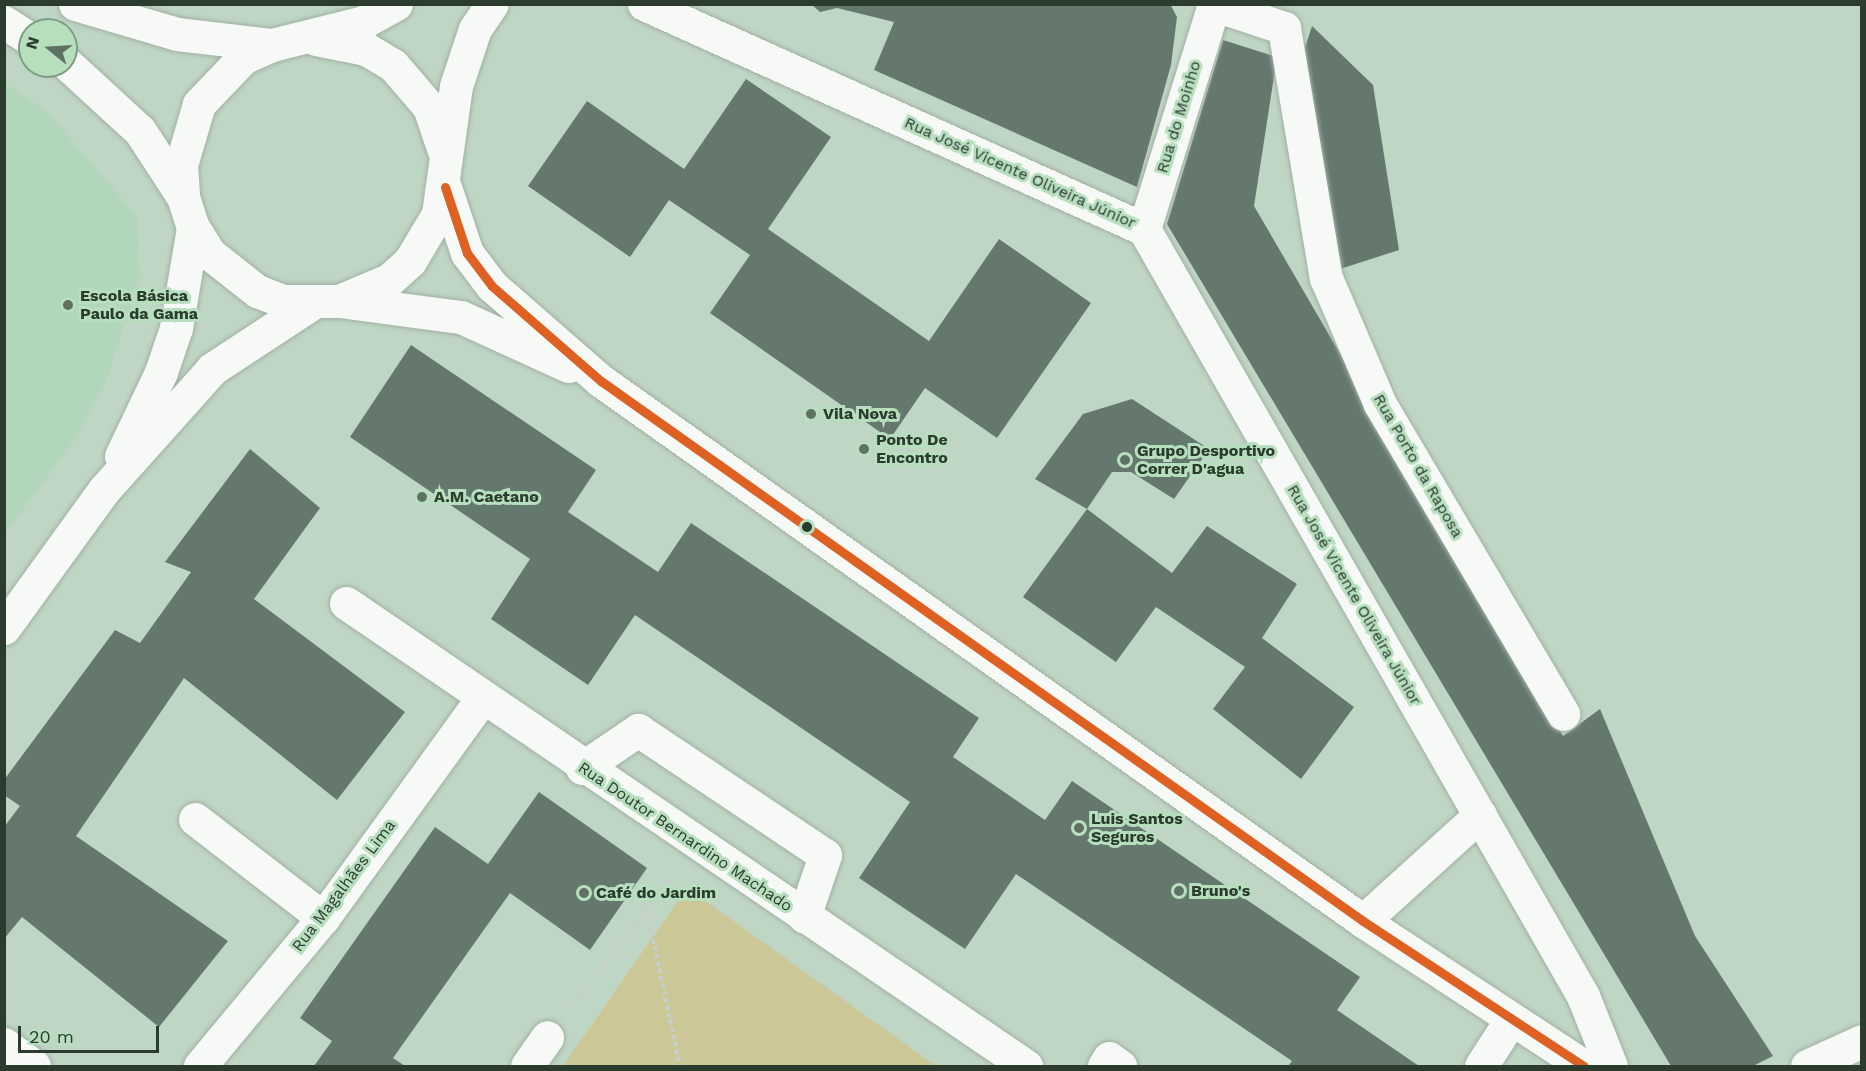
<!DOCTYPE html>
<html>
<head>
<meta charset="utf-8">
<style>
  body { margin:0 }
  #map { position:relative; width:1866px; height:1071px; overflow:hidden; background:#c0d6c4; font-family:"Work Sans",sans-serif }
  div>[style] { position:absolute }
  .built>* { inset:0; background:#b2d6b9 }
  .green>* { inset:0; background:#cbc797 }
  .building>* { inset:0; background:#65786e }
  .path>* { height:4px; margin-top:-2px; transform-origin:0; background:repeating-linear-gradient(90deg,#c8cec9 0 4.5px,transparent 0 7.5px) }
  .roads { filter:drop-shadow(0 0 2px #a0b1a3) drop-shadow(0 0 2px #a0b1a3) }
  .minor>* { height:33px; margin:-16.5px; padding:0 16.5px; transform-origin:16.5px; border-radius:16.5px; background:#f6f9f6 }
  .tertiary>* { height:33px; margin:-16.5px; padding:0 16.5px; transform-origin:16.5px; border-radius:16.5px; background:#f6f9f6 }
  .secondary>* { height:33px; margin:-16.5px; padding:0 16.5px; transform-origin:16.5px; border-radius:16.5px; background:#f6f9f6 }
  .bus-1>* { height:9px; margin:-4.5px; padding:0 4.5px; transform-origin:4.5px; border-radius:4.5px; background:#de6123 }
  .dots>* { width:16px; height:16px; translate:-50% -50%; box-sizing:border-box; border:3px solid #b7dfbe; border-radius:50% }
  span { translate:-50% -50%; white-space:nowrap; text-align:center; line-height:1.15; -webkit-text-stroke:6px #b7dfbe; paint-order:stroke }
  .street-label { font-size:16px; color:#2b3b2e }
  .poi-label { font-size:16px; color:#2b3b2e; font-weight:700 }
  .left { translate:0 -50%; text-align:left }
  .frame { position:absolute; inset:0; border:6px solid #2b3b2e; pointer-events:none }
  .north { position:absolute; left:18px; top:18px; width:60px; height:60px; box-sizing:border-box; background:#b7dfbe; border:2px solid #7f9d84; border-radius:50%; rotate:288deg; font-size:16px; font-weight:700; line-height:24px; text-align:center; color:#2b3b2e }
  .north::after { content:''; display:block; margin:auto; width:21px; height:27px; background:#5f7162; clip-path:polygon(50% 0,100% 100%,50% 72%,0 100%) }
  .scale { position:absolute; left:18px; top:1026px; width:141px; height:27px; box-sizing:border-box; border:3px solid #2b3b2e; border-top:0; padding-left:8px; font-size:18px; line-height:21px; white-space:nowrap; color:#2b3b2e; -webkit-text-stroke:4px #b7dfbe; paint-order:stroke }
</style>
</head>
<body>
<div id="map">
  <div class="built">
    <i style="clip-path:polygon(5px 83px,47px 111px,138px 218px,140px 275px,106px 382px,77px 436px,5px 534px)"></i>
  </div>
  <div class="green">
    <i style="clip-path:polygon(687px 888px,936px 1066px,563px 1066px)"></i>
  </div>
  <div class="building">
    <i style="clip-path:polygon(811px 4px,1170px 4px,1177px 17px,1171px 65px,1137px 187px,874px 70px,894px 22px,837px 8px,820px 12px)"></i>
    <i style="clip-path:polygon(1312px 26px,1373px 85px,1399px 250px,1340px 269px,1298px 69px)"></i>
    <i style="clip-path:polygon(1223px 40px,1277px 57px,1254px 206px,1563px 736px,1600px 709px,1695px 936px,1773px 1056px,1753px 1066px,1671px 1066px,1167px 224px)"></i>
    <i style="clip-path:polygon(746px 79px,831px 137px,768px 229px,929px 341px,999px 239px,1091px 303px,997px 438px,925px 388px,890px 439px,710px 313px,750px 255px,669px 200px,630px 257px,528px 186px,587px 101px,684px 169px)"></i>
    <i style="clip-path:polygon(411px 345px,596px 470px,568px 512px,658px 572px,691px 523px,979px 718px,953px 757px,1045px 820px,1072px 781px,1360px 977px,1337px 1010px,1419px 1066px,1288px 1066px,1292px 1061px,1016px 874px,965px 949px,859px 878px,910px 802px,635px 615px,588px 685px,491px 619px,530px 559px,350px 437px)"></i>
    <i style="clip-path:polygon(1132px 399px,1209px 449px,1174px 499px,1131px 472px,1112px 472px,1087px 509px,1035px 479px,1083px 414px)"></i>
    <i style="clip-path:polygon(250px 449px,320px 508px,254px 599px,405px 712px,337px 800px,184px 678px,76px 836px,228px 941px,159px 1027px,22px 917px,4px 939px,4px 827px,20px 806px,4px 795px,4px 780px,115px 630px,140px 643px,191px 572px,165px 562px)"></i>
    <i style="clip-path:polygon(1087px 509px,1172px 573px,1207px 526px,1297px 584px,1262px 638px,1354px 707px,1301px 779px,1213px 709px,1245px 667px,1156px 607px,1116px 662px,1023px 597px)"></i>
    <i style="clip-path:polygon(539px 792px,647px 868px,590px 950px,510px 893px,393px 1058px,405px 1066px,314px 1066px,332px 1041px,300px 1018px,435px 827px,488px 864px)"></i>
  </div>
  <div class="path">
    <i style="left:647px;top:910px;width:159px;rotate:78.1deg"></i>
    <i style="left:572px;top:1006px;width:166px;rotate:-52.1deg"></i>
  </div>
  <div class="roads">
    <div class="minor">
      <i style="left:644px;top:4px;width:548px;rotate:24.23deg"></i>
      <i style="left:1144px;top:229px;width:884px;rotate:60.21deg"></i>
      <i style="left:1583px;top:996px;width:75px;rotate:68.2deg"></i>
      <i style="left:1212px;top:4px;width:76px;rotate:18.4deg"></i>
      <i style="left:1284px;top:28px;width:254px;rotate:80.5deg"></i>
      <i style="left:1326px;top:278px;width:137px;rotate:66.8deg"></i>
      <i style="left:1380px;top:404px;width:360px;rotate:59.4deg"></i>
      <i style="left:1144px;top:229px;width:236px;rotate:-72.7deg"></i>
      <i style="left:346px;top:603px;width:823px;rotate:34.25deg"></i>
      <i style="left:582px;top:768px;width:68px;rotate:-34.2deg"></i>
      <i style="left:638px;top:730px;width:225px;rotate:33.8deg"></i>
      <i style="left:825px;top:855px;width:65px;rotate:108.7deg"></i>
      <i style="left:195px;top:819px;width:162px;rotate:37.7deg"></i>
      <i style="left:1363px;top:921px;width:158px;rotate:-42.2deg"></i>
      <i style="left:4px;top:1044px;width:37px;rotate:36deg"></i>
      <i style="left:200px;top:1066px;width:192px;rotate:-50.3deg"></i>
      <i style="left:323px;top:918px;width:269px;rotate:-54.1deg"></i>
      <i style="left:527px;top:1066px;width:35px;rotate:-55deg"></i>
      <i style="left:1104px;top:1066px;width:9px;rotate:-58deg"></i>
      <i style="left:1109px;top:1058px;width:14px;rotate:36deg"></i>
      <i style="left:1481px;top:1066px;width:54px;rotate:-57.2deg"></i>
      <i style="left:1807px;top:1066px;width:60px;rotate:-24.4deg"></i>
    </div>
    <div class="tertiary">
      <i style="left:75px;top:4px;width:106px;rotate:16.4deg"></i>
      <i style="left:177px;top:34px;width:96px;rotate:6.6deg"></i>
      <i style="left:4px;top:22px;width:31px;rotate:33deg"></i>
      <i style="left:66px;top:63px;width:100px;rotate:42.6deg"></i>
      <i style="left:140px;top:131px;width:79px;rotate:56.9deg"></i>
      <i style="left:445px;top:187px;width:70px;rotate:71.6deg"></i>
      <i style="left:467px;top:253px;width:41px;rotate:52.9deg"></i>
      <i style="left:492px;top:286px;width:145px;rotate:41.1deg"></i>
      <i style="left:601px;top:381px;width:934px;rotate:35.32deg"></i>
      <i style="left:1363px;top:921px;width:264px;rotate:33.3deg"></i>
      <i style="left:339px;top:301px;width:123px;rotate:7.5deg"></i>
      <i style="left:461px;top:317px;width:118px;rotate:24.6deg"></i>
    </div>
    <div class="secondary">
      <i style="left:396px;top:4px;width:37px;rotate:151deg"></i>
      <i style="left:364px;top:22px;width:95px;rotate:166deg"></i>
      <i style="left:272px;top:45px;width:32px;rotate:156deg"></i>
      <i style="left:243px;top:58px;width:64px;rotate:133.7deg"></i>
      <i style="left:199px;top:104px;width:64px;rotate:106.4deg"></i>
      <i style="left:181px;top:165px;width:32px;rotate:86deg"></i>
      <i style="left:183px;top:197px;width:32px;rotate:72deg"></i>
      <i style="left:193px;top:227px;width:32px;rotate:58deg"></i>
      <i style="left:210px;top:254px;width:60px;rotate:38.2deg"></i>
      <i style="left:257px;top:291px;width:28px;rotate:21deg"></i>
      <i style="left:283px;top:301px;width:56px"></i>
      <i style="left:339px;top:301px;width:54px;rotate:-22.8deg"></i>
      <i style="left:389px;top:280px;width:28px;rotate:-42deg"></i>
      <i style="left:410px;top:261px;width:55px;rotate:-59.2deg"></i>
      <i style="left:438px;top:214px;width:129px;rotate:-82deg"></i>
      <i style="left:456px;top:86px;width:60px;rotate:-71.6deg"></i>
      <i style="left:475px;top:29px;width:30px;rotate:-56deg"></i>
      <i style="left:316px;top:39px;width:51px;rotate:11.3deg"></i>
      <i style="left:366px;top:49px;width:31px;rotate:31deg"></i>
      <i style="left:393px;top:65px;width:55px;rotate:49.4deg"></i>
      <i style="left:429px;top:107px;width:46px;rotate:71.2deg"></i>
      <i style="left:121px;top:456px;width:93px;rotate:-64.5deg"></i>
      <i style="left:161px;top:372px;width:46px;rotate:-71.2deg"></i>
      <i style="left:176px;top:328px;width:102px;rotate:-80.4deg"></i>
      <i style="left:4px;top:628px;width:170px;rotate:-54.1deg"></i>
      <i style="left:104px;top:490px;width:162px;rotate:-48.2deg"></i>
      <i style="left:212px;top:369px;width:118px;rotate:-33.3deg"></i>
    </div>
  </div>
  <div class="bus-1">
    <i style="left:445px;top:187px;width:70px;rotate:71.6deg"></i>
    <i style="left:467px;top:253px;width:41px;rotate:52.9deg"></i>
    <i style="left:492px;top:286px;width:145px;rotate:41.1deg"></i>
    <i style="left:601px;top:381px;width:934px;rotate:35.32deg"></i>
    <i style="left:1363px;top:921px;width:264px;rotate:33.3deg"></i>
  </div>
  <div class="dots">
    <i style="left:68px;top:305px;background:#5f7162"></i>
    <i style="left:811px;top:414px;background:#5f7162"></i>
    <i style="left:864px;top:449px;background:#5f7162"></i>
    <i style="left:1125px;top:460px;background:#5f7162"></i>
    <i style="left:422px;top:497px;background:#5f7162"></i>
    <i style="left:807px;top:527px;background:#2b3b2e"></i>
    <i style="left:1079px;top:828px;background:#5f7162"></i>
    <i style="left:1179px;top:891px;background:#5f7162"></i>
    <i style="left:584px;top:893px;background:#5f7162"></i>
  </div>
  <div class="street-label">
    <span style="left:1179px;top:117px;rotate:-73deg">Rua do Moinho</span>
    <span style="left:1020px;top:173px;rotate:24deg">Rua José Vicente Oliveira Júnior</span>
    <span style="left:1418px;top:466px;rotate:60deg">Rua Porto da Raposa</span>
    <span style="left:1354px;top:595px;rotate:60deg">Rua José Vicente Oliveira Júnior</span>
    <span style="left:685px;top:837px;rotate:34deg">Rua Doutor Bernardino Machado</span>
    <span style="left:344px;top:886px;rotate:-53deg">Rua Magalhães Lima</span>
  </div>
  <div class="poi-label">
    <span class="left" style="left:80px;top:305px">Escola Básica<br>Paulo da Gama</span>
    <span class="left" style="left:823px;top:414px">Vila Nova</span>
    <span class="left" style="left:876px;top:449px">Ponto De<br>Encontro</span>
    <span class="left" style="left:1137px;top:460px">Grupo Desportivo<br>Correr D'agua</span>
    <span class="left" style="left:434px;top:497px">A.M. Caetano</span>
    <span class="left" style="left:1091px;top:828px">Luis Santos<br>Seguros</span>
    <span class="left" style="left:1191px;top:891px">Bruno's</span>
    <span class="left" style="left:596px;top:893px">Café do Jardim</span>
  </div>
  <div class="frame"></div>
  <div class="north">N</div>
  <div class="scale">20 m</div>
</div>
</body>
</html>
